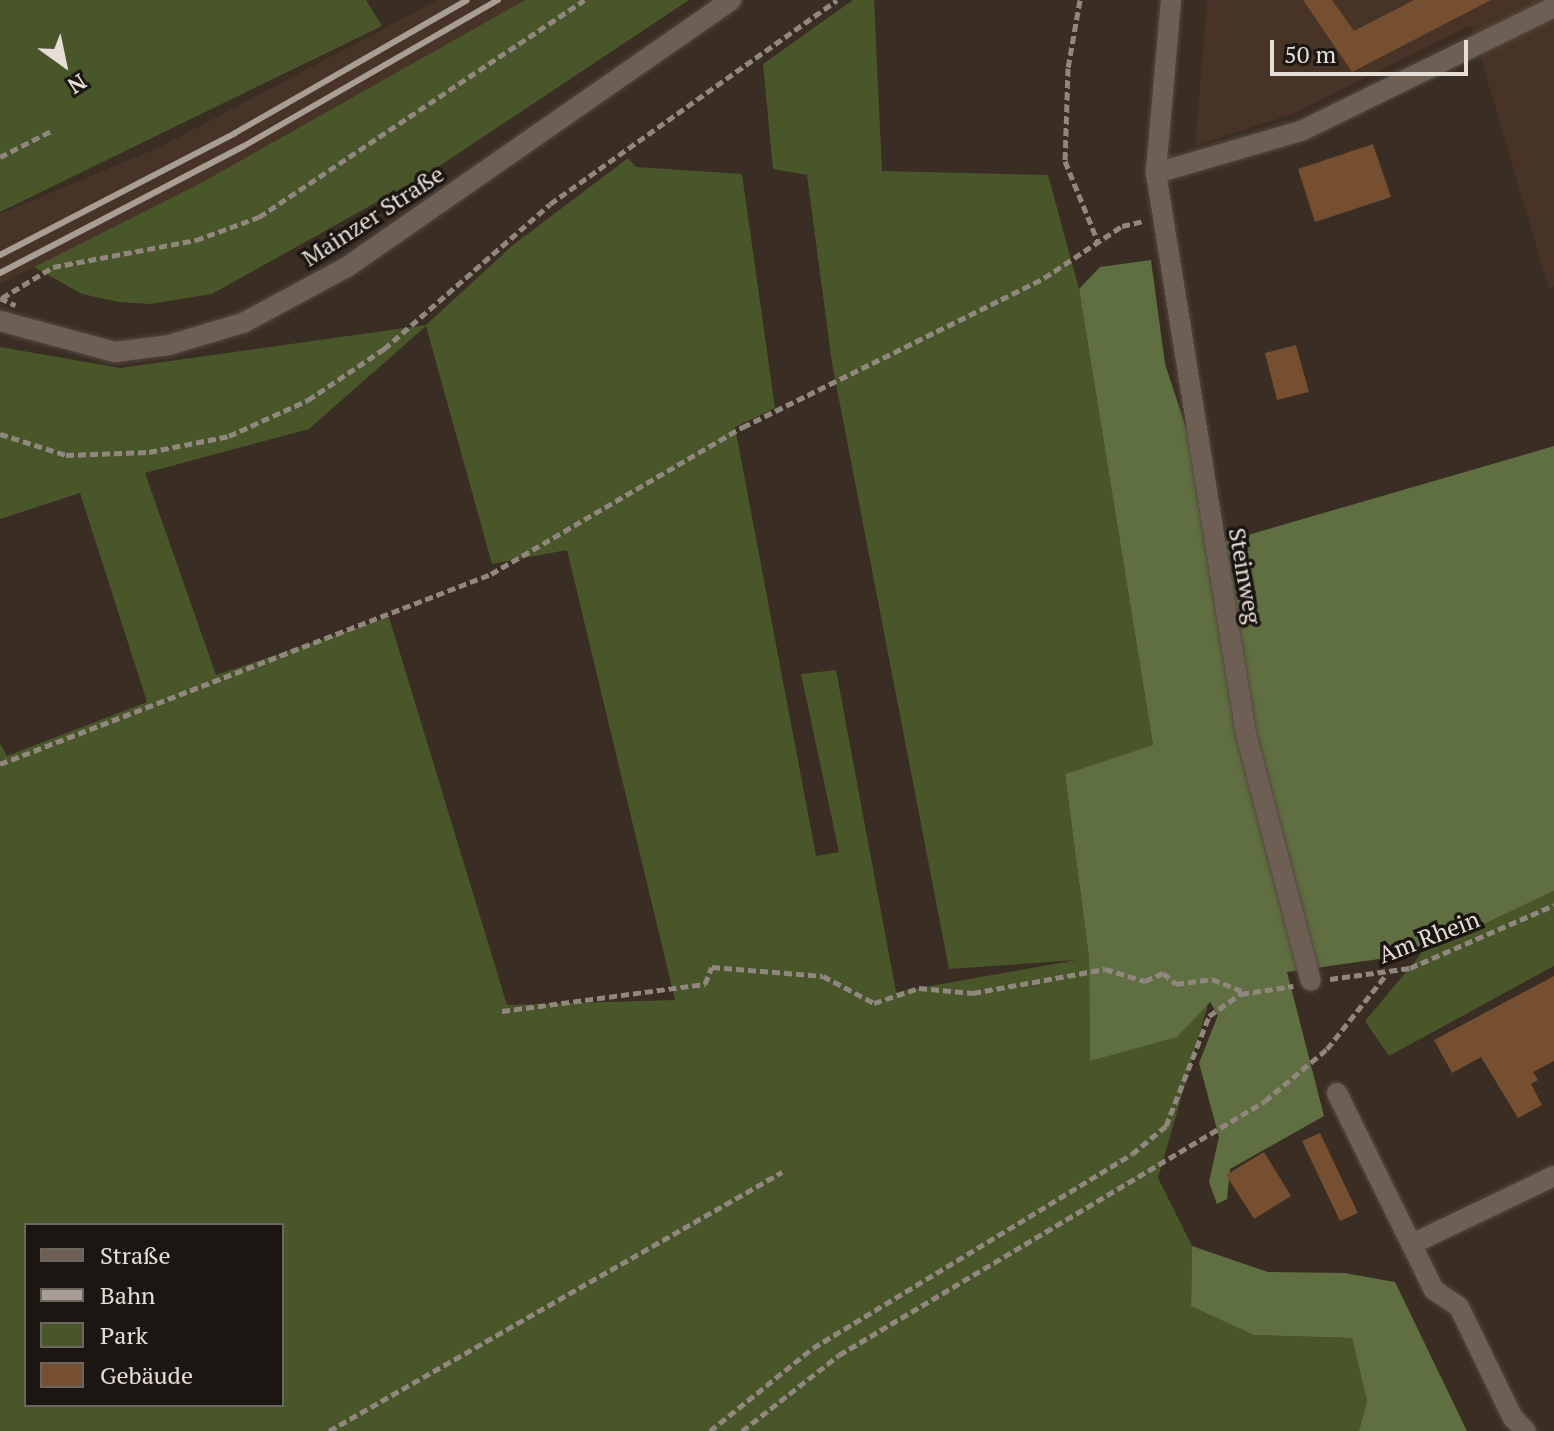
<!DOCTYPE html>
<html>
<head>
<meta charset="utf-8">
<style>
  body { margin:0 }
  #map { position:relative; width:1554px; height:1431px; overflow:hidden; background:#3a2d23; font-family:"PT Serif",serif }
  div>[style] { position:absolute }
  .built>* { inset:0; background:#473426 }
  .green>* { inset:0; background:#49562a }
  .forest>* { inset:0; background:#606f41 }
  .building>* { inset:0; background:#764f31 }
  .path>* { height:5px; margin-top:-2.5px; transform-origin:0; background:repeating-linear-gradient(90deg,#91877e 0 8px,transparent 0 12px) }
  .roads { filter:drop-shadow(0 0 2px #544941) drop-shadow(0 0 2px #544941) }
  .minor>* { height:20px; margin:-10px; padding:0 10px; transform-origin:10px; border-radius:10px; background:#6e5f54 }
  .rail>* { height:6px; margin:-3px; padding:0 3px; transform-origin:3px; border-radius:3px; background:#a89e96 }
  .path-bridge>* { height:5px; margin-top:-2.5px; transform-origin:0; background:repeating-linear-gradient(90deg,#91877e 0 8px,transparent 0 12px) }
  span { translate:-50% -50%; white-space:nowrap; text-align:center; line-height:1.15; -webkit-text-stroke:7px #1c1612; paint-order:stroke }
  .street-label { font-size:24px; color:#e5ddd6 }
  .legend { position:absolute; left:24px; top:1223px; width:260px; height:184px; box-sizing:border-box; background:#1c1612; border:2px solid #6c6660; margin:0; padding:10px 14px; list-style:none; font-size:24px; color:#e5ddd6 }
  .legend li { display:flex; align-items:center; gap:16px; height:40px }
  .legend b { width:40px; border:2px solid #6c6660 }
  .north { position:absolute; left:24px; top:24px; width:80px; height:80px; -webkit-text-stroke:6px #1c1612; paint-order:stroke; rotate:147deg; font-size:22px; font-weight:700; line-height:32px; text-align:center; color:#e5ddd6 }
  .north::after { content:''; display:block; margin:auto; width:28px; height:36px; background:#e5ddd6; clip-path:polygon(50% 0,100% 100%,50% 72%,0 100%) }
  .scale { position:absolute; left:1270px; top:40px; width:198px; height:36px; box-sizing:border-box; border:4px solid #e5ddd6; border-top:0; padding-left:10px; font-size:24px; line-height:28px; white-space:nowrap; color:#e5ddd6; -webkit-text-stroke:6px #1c1612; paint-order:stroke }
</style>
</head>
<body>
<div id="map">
  <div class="built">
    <i style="clip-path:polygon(438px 0,525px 0,201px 183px,0 284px,0 214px,160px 147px)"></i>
    <i style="clip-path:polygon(1207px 0,1554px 0,1554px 286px,1549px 289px,1471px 25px,1290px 115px,1195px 146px)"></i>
  </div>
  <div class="green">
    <i style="clip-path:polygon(0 0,366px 0,382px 26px,0 212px)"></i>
    <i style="clip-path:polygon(525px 0,689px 0,429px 173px,212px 294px,150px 304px,119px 302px,82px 294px,34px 267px,201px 183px)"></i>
    <i style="clip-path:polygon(evenodd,853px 0,874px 0,882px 171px,1048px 175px,1079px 289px,1153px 745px,1065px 774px,1089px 958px,1090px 1060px,1209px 1001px,1158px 1178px,1192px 1246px,1191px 1305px,1254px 1335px,1352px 1338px,1367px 1401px,1359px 1431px,0 1431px,0 743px,7px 756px,147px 702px,80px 493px,0 519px,0 347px,120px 368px,426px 325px,513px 245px,628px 158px,636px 167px,742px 174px,775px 408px,735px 427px,816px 856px,839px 852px,801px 674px,836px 670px,896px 992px,1077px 960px,949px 969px,832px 363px,807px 175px,773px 169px,763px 64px,853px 0,426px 326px,492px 564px,567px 550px,675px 1000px,507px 1005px,389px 617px,216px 675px,145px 473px,309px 429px,426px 326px,853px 0,26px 1225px,282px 1225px,282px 1405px,26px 1405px,26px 1225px)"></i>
    <i style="clip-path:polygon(1554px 891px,1554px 966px,1389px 1056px,1365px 1021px,1422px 953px)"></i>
  </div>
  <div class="forest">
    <i style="clip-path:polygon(1151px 260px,1165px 364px,1224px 542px,1554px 446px,1554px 891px,1422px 953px,1287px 972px,1324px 1116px,1230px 1169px,1227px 1199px,1217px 1204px,1209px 1182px,1219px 1137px,1199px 1063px,1218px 1015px,1210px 1002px,1177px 1037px,1090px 1061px,1089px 958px,1065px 774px,1153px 745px,1079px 289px,1100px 267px)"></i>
    <i style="clip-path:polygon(1192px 1246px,1268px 1272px,1344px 1273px,1395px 1282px,1467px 1431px,1359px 1431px,1367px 1401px,1352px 1338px,1254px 1335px,1191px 1306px)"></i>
  </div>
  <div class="building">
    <i style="clip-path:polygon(1303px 0,1332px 0,1354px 31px,1414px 0,1491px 0,1352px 72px)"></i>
    <i style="clip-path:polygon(1373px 144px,1391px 197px,1315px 222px,1298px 169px)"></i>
    <i style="clip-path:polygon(1296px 345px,1309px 392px,1277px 400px,1265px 353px)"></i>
    <i style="clip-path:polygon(1554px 976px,1554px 1061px,1533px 1072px,1538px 1080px,1531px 1084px,1542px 1105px,1518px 1118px,1481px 1057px,1452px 1073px,1434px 1040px)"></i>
    <i style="clip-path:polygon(1320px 1133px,1358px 1213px,1340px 1221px,1302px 1141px)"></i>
    <i style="clip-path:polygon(1264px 1152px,1291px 1196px,1254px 1219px,1226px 1175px)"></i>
  </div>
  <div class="path">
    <i style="left:1080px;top:0;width:69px;rotate:100deg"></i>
    <i style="left:1068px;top:68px;width:93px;rotate:91.8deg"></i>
    <i style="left:1065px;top:161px;width:87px;rotate:67.8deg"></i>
    <i style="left:0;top:157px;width:57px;rotate:-27deg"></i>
    <i style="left:2px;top:298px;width:60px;rotate:-31.3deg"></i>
    <i style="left:53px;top:267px;width:146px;rotate:-10.7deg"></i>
    <i style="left:196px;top:240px;width:67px;rotate:-20.1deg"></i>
    <i style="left:259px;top:217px;width:391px;rotate:-33.7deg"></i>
    <i style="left:0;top:434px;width:69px;rotate:17.7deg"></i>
    <i style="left:66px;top:455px;width:83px;rotate:-2.1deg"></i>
    <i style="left:149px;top:452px;width:82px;rotate:-11.3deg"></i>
    <i style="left:229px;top:436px;width:87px;rotate:-24.5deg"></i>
    <i style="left:308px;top:400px;width:92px;rotate:-33.9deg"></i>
    <i style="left:384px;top:349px;width:220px;rotate:-41.1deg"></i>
    <i style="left:550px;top:204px;width:352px;rotate:-35.4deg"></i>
    <i style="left:0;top:764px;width:526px;rotate:-21.15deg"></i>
    <i style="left:491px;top:574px;width:292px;rotate:-30.3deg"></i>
    <i style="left:743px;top:427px;width:336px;rotate:-26.3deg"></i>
    <i style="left:1044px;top:278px;width:94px;rotate:-33.7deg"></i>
    <i style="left:1122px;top:226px;width:23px;rotate:-13deg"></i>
    <i style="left:1330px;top:979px;width:81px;rotate:-7.8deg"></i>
    <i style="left:1410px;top:968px;width:157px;rotate:-23.6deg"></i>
    <i style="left:502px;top:1011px;width:205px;rotate:-7.6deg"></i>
    <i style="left:705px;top:984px;width:18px;rotate:-68deg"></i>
    <i style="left:712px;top:967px;width:111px;rotate:4.6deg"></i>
    <i style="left:823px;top:976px;width:58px;rotate:27.9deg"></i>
    <i style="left:874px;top:1003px;width:47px;rotate:-18.4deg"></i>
    <i style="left:919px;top:988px;width:54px;rotate:5.3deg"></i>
    <i style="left:973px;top:993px;width:134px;rotate:-10.3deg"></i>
    <i style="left:1105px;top:969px;width:42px;rotate:16.7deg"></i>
    <i style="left:1145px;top:981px;width:20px;rotate:-24deg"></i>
    <i style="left:1163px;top:973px;width:17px;rotate:40deg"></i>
    <i style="left:1176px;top:984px;width:36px;rotate:-8deg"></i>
    <i style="left:1212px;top:979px;width:38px;rotate:22deg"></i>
    <i style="left:329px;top:1431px;width:522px;rotate:-29.76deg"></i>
    <i style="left:710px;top:1431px;width:132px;rotate:-38.9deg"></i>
    <i style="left:813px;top:1348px;width:373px;rotate:-31.3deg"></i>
    <i style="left:1132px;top:1154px;width:44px;rotate:-39.5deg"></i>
    <i style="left:1166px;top:1126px;width:118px;rotate:-68.6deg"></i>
    <i style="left:1209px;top:1016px;width:39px;rotate:-35deg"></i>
    <i style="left:1241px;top:994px;width:53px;rotate:-8.7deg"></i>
    <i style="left:742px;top:1431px;width:123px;rotate:-38.1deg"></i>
    <i style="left:839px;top:1355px;width:496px;rotate:-30.8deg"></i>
    <i style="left:1265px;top:1101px;width:81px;rotate:-40deg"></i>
    <i style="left:1327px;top:1049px;width:93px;rotate:-51.5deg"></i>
  </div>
  <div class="roads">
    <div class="minor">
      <i style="left:1171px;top:0;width:174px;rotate:95deg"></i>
      <i style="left:1156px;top:173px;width:568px;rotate:80.89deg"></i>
      <i style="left:1246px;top:734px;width:255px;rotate:75.3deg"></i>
      <i style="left:1156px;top:173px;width:151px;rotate:-16.2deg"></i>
      <i style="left:1301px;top:131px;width:282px;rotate:-26.1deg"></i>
      <i style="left:0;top:321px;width:119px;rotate:15.1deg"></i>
      <i style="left:115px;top:352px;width:54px;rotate:-7.4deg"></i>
      <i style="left:169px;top:345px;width:77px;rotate:-16.6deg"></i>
      <i style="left:243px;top:323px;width:118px;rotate:-28.3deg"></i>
      <i style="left:347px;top:267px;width:468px;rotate:-34.8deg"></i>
      <i style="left:1337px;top:1093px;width:220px;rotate:63.8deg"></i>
      <i style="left:1434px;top:1290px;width:30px;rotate:34deg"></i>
      <i style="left:1459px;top:1307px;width:123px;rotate:64.1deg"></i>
      <i style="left:1513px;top:1418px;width:18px;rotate:45deg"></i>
      <i style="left:1412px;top:1244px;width:157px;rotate:-25.6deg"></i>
    </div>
  </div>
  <div class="rail">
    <i style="left:0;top:255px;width:265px;rotate:-27.4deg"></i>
    <i style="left:235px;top:133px;width:267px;rotate:-29.8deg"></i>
    <i style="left:0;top:273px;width:275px;rotate:-27.5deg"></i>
    <i style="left:244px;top:146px;width:293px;rotate:-29.9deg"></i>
  </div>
  <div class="path-bridge">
    <i style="left:0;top:298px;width:17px;rotate:25deg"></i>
  </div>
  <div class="street-label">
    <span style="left:373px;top:216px;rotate:-33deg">Mainzer Straße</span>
    <span style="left:1245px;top:576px;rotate:80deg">Steinweg</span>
    <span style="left:1429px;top:937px;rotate:-21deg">Am Rhein</span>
  </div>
  <ul class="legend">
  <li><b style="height:10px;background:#6e5f54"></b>Straße</li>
  <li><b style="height:10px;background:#a89e96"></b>Bahn</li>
  <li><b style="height:22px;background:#49562a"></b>Park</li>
  <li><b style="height:22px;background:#764f31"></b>Gebäude</li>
  </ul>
  <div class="north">N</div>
  <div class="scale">50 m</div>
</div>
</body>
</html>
